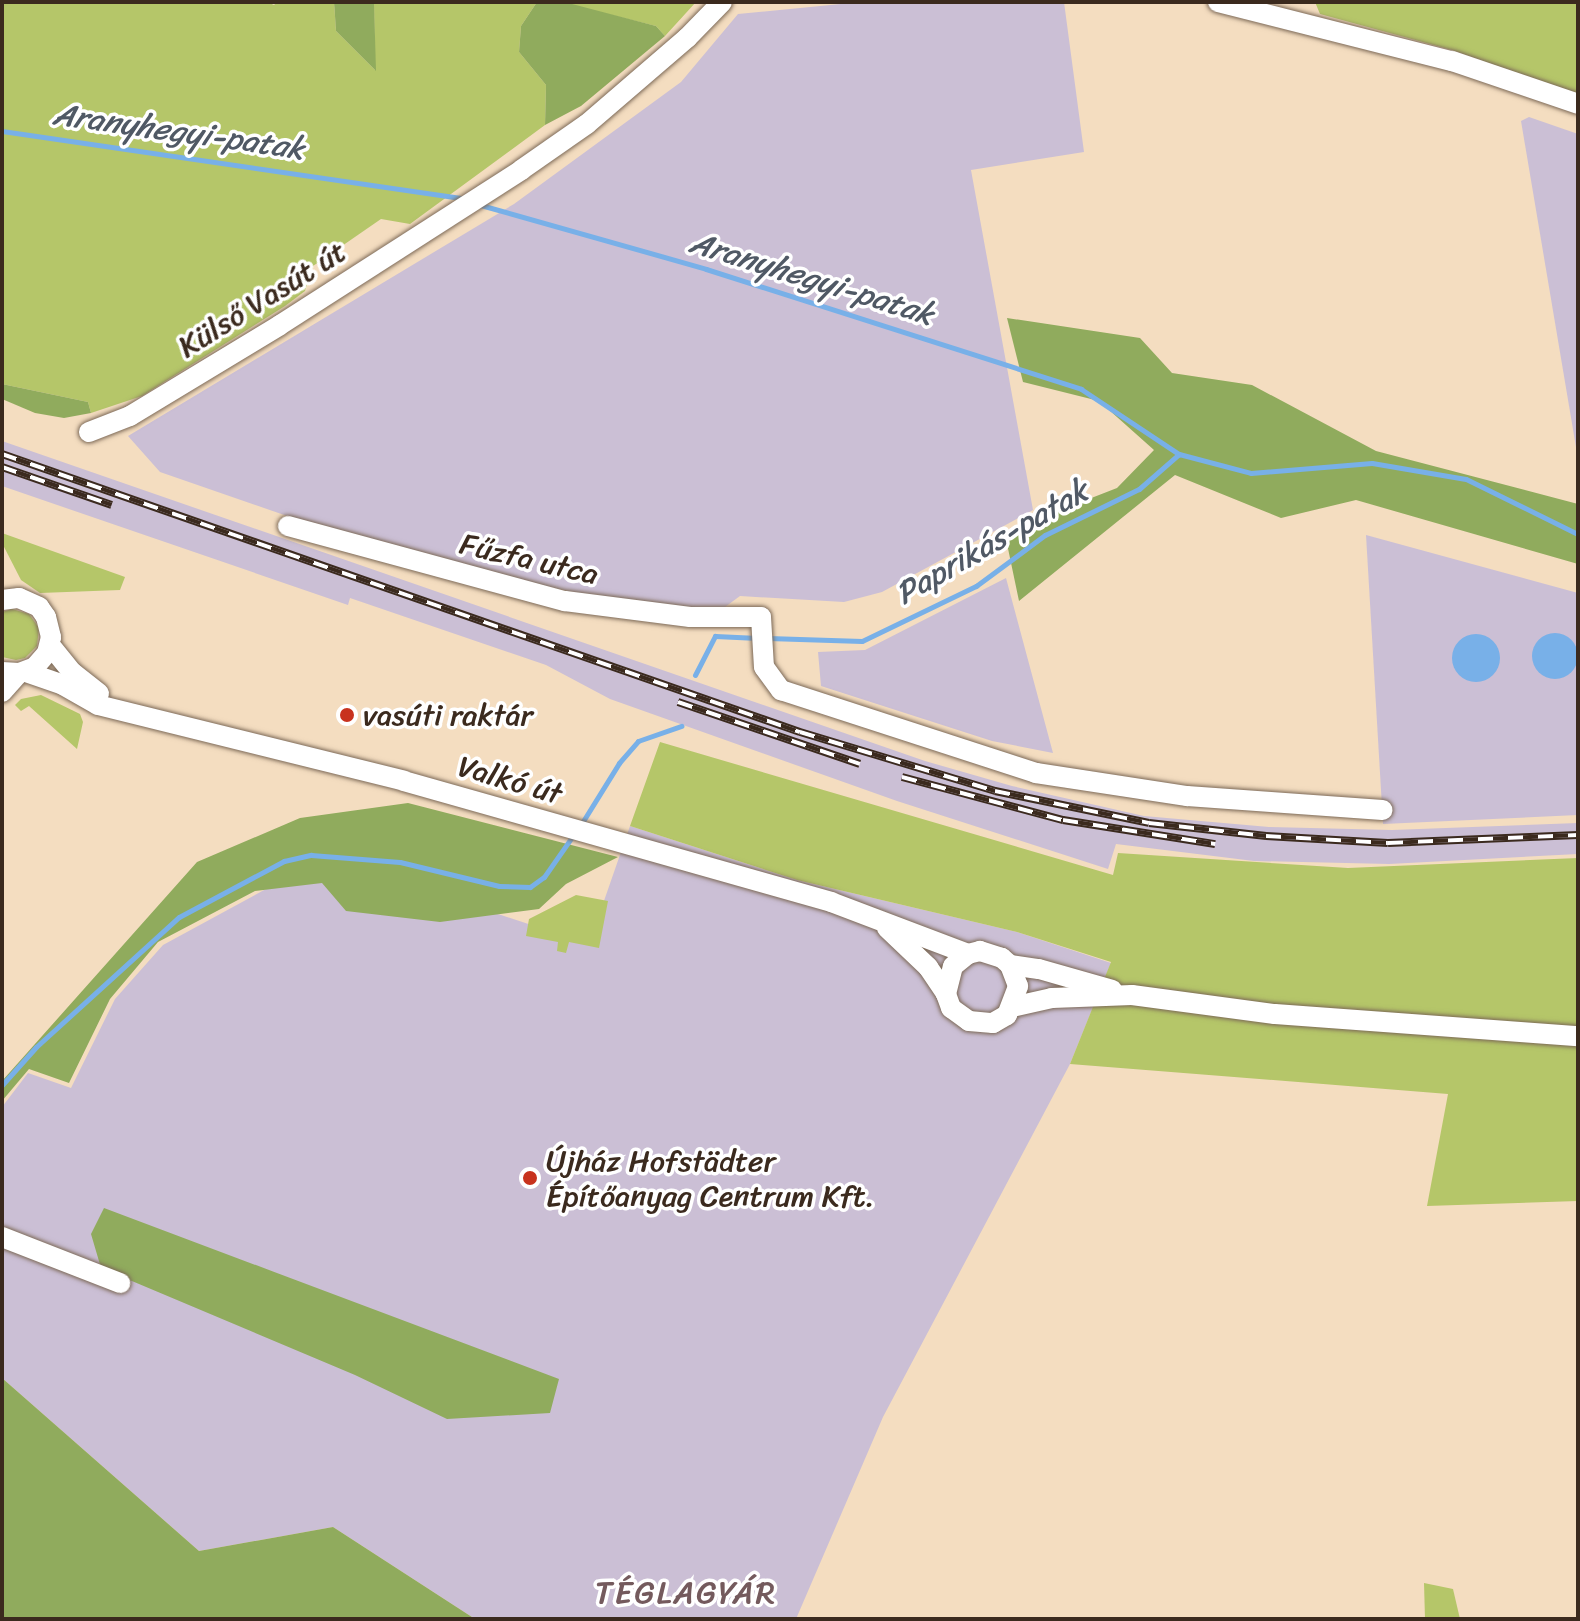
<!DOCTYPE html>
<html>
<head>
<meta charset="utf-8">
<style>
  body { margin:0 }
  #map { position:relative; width:1580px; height:1621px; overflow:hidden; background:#f4ddc0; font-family:Sriracha,sans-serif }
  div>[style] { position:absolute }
  .industrial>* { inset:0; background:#cbbfd5 }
  .green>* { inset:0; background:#b5c669 }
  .forest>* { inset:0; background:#90ab5d }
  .water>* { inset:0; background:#78b0e8 }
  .round { border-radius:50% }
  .stream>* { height:5px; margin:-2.5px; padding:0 2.5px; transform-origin:2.5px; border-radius:2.5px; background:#78b0e8 }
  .roads { filter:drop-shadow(0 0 2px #7c6957) drop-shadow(0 0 2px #7c6957) }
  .minor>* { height:20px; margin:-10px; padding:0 10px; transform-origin:10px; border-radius:10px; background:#fff }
  .rail>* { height:8px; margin-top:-4px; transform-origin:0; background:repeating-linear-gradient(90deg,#fff 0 15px,#3b2a1e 0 30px); box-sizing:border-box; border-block:2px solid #3b2a1e }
  .dots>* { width:22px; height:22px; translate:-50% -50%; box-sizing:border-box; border:4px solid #fff; border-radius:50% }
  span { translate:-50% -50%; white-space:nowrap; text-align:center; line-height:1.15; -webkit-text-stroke:7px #fff; paint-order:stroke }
  .street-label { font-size:30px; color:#3b2a1e }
  .poi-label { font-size:30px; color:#3b2a1e }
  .left { translate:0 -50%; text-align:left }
  .water-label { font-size:32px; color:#505965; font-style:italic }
  .neighbourhood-label { font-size:32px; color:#745a5d; letter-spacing:2px }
  .frame { position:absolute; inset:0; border:4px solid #3b2a1e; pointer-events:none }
</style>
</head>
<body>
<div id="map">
  <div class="industrial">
    <i style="clip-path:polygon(861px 2px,1064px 2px,1084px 152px,971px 170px,1033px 510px,882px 592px,844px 602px,740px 596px,725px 607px,694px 609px,611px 600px,492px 575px,345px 536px,160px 472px,128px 436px,514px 204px,681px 82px,738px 14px)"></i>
    <i style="clip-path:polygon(1529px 117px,1578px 134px,1578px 459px,1521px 121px)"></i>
    <i style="clip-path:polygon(2px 441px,925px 761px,1012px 786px,1144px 816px,1269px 827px,1392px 830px,1578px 823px,1578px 854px,1389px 864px,1254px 861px,1116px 844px,1108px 869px,897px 801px,610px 699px,546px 665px,350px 598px,348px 605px,2px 486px)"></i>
    <i style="clip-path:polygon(1366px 535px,1578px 593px,1578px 815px,1383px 824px)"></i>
    <i style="clip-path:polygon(1006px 578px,1053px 753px,992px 741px,821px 686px,818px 652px,865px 650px)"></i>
    <i style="clip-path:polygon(630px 826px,797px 880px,1017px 932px,1111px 963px,1070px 1064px,883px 1417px,796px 1619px,475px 1619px,333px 1527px,199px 1551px,2px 1378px,2px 1107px,28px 1073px,71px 1088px,115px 999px,163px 945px,312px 864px,501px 915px,589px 944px)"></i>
  </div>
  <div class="green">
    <i style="clip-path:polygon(2px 2px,267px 2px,274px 5px,277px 2px,334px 2px,336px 31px,375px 70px,374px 2px,537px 2px,521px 26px,519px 52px,546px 85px,545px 125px,410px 224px,381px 219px,313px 266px,305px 291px,285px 306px,142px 396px,91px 413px,88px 402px,2px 384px)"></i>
    <i style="clip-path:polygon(559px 2px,696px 2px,665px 36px,656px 26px)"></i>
    <i style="clip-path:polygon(1315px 2px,1578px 2px,1578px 95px,1452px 50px,1320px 14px)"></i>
    <i style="clip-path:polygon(2px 533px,125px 577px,120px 590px,40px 593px,21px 580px,2px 543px)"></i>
    <i style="clip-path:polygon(12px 609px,29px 614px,39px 628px,37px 646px,25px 658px,16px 660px,2px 657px,2px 612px)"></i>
    <i style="clip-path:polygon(41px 695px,80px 714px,83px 722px,77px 749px,29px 706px,21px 711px,15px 705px,21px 699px)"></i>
    <i style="clip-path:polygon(660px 742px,1113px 875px,1118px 853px,1348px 868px,1578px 858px,1578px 1201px,1427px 1206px,1448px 1094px,1070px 1064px,1111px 962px,1017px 932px,797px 880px,630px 826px)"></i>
    <i style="clip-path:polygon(576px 895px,608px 901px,599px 948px,569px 942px,566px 953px,557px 951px,558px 942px,526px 936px,529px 919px)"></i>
    <i style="clip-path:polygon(1424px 1583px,1453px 1589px,1460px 1619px,1425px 1619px)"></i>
  </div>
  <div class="forest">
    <i style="clip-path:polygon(334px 2px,374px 2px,376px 71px,336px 31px)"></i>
    <i style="clip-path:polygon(537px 2px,572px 4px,656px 26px,665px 36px,581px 106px,545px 125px,546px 85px,519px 52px,521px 26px)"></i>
    <i style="clip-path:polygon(1007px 318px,1140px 338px,1172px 373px,1252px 385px,1376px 451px,1578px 504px,1578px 564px,1356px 500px,1281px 518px,1175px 475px,1019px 601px,1006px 539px,1040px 518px,1117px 488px,1154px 450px,1099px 401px,1023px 382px)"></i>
    <i style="clip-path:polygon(2px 384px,88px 402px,91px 413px,64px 418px,35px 413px,2px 399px)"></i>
    <i style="clip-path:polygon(408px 803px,618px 857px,566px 884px,539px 909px,440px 922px,346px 911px,322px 883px,255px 891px,158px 942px,110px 999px,69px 1083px,29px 1069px,2px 1101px,2px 1081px,197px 862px,300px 818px)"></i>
    <i style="clip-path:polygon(104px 1208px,559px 1379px,550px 1413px,447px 1419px,355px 1375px,101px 1268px,91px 1234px)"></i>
    <i style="clip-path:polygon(2px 1378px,199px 1551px,333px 1527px,475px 1619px,2px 1619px)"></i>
  </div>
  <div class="water">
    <i class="round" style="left:1532px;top:633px;width:46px;height:46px"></i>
    <i class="round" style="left:1452px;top:634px;width:48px;height:48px"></i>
  </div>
  <div class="stream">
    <i style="left:2px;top:131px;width:467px;rotate:8.3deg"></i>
    <i style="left:477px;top:204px;width:238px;rotate:15.8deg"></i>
    <i style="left:706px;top:269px;width:394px;rotate:17.7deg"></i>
    <i style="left:1081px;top:389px;width:118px;rotate:33.6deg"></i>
    <i style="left:1179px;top:454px;width:74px;rotate:14.8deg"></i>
    <i style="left:1251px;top:473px;width:121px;rotate:-4.7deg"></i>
    <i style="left:1372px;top:463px;width:95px;rotate:9.7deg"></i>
    <i style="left:1466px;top:479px;width:125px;rotate:26.2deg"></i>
    <i style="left:768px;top:638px;width:94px;rotate:1.8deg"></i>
    <i style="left:862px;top:641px;width:127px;rotate:-25.8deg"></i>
    <i style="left:976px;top:586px;width:86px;rotate:-36.5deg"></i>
    <i style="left:1045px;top:535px;width:105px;rotate:-26.1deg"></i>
    <i style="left:1139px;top:489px;width:53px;rotate:-41.2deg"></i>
    <i style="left:695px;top:675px;width:44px;rotate:-62.9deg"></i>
    <i style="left:715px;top:636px;width:43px;rotate:2.7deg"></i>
    <i style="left:580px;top:826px;width:74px;rotate:-58.2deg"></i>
    <i style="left:619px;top:763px;width:29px;rotate:-49deg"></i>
    <i style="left:638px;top:741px;width:46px;rotate:-19.2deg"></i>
    <i style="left:2px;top:1085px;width:51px;rotate:-48.2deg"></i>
    <i style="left:36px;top:1047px;width:193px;rotate:-42.3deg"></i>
    <i style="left:179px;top:917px;width:119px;rotate:-28.1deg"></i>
    <i style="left:284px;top:861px;width:28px;rotate:-13deg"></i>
    <i style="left:311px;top:855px;width:89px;rotate:4.5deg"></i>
    <i style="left:400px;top:862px;width:102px;rotate:13.6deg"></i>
    <i style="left:499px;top:886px;width:31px;rotate:2deg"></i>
    <i style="left:530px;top:887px;width:17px;rotate:-36deg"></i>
    <i style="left:544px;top:877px;width:52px;rotate:-55.1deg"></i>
  </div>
  <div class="roads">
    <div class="minor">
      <i style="left:1218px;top:2px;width:241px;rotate:14.2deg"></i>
      <i style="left:1452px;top:61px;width:133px;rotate:18.8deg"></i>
      <i style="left:89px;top:432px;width:44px;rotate:-21.3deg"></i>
      <i style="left:130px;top:416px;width:175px;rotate:-31.2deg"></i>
      <i style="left:280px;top:325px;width:287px;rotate:-32.7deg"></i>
      <i style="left:521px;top:170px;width:80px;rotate:-34.9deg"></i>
      <i style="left:587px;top:124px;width:132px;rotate:-40.7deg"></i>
      <i style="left:687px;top:38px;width:50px;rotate:-45.8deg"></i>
      <i style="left:288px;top:526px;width:287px;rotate:15.2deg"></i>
      <i style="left:565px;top:601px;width:126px;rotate:7.3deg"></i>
      <i style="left:690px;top:617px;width:71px"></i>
      <i style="left:761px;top:617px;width:50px;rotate:86.6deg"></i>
      <i style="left:764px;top:667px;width:29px;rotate:54deg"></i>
      <i style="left:781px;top:690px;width:268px;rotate:18deg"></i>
      <i style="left:1036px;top:773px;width:153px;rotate:8.7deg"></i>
      <i style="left:1187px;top:796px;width:196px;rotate:4.1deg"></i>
      <i style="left:2px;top:600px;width:17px;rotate:-7deg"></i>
      <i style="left:19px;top:598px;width:22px;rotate:24deg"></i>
      <i style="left:39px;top:607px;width:12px;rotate:55deg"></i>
      <i style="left:46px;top:617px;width:21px;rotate:76deg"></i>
      <i style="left:51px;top:637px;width:16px;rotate:104deg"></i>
      <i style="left:47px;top:653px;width:18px;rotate:131deg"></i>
      <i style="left:35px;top:667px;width:17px;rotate:159deg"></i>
      <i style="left:19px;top:673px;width:17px;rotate:-177deg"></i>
      <i style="left:50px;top:645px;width:36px;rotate:51deg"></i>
      <i style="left:73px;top:673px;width:33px;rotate:38deg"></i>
      <i style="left:26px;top:672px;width:39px;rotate:19deg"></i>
      <i style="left:63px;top:685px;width:40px;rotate:29.7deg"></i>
      <i style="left:98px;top:705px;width:315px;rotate:13.9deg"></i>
      <i style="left:404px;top:781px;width:444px;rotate:15.8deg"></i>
      <i style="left:831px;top:902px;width:147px;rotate:20.8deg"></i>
      <i style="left:2px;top:692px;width:25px;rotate:-48deg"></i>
      <i style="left:887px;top:928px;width:57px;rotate:43.6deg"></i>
      <i style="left:928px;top:967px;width:32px;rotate:56deg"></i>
      <i style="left:946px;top:994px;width:15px;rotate:70deg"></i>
      <i style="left:951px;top:1008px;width:22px;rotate:36deg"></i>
      <i style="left:969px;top:1021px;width:24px;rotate:5deg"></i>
      <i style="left:993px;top:1023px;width:16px;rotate:-30deg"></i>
      <i style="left:1007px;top:1015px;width:31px;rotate:-69deg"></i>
      <i style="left:1018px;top:986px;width:22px;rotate:-111deg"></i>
      <i style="left:1010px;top:965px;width:11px;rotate:-139deg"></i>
      <i style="left:1002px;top:958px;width:23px;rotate:-162deg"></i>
      <i style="left:980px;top:951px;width:12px;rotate:166deg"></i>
      <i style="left:968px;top:954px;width:19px;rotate:141deg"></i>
      <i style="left:953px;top:966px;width:29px;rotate:104deg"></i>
      <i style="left:1010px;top:965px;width:29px;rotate:8deg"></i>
      <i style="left:1039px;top:969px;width:76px;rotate:16deg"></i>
      <i style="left:1012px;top:1007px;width:41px;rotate:-12.7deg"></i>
      <i style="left:1052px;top:998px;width:80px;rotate:-2.1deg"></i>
      <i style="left:1132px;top:995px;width:144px;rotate:7.6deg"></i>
      <i style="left:1275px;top:1014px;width:304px;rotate:4.2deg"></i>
      <i style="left:2px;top:1237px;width:127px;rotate:21.3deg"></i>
    </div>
  </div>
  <div class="rail">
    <i style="left:2px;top:454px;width:845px;rotate:19.21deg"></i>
    <i style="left:800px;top:732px;width:204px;rotate:16.8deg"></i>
    <i style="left:995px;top:791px;width:157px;rotate:11.7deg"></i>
    <i style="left:1149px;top:823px;width:118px;rotate:6.3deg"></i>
    <i style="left:1266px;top:836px;width:122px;rotate:3.3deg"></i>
    <i style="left:1388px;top:843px;width:190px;rotate:-2.4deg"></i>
    <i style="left:2px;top:467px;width:116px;rotate:19.1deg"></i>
    <i style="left:678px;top:702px;width:192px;rotate:18.8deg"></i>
    <i style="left:902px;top:777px;width:167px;rotate:15deg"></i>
    <i style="left:1063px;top:820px;width:154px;rotate:9deg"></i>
  </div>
  <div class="dots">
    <i style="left:347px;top:715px;background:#c8321e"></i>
    <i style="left:530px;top:1178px;background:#c8321e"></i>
  </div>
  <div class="street-label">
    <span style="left:262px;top:299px;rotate:-32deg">Külső Vasút út</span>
    <span style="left:529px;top:559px;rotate:13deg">Fűzfa utca</span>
    <span style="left:510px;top:780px;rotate:16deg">Valkó út</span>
  </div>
  <div class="poi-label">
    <span class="left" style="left:363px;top:715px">vasúti raktár</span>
    <span class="left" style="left:546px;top:1178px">Újház Hofstädter<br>Építőanyag Centrum Kft.</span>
  </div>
  <div class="water-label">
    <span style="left:179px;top:132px;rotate:8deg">Aranyhegyi-patak</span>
    <span style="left:812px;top:279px;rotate:17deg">Aranyhegyi-patak</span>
    <span style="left:992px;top:543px;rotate:-30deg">Paprikás-patak</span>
  </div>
  <div class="neighbourhood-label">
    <span style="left:686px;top:1593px">TÉGLAGYÁR</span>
  </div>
  <div class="frame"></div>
</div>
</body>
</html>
